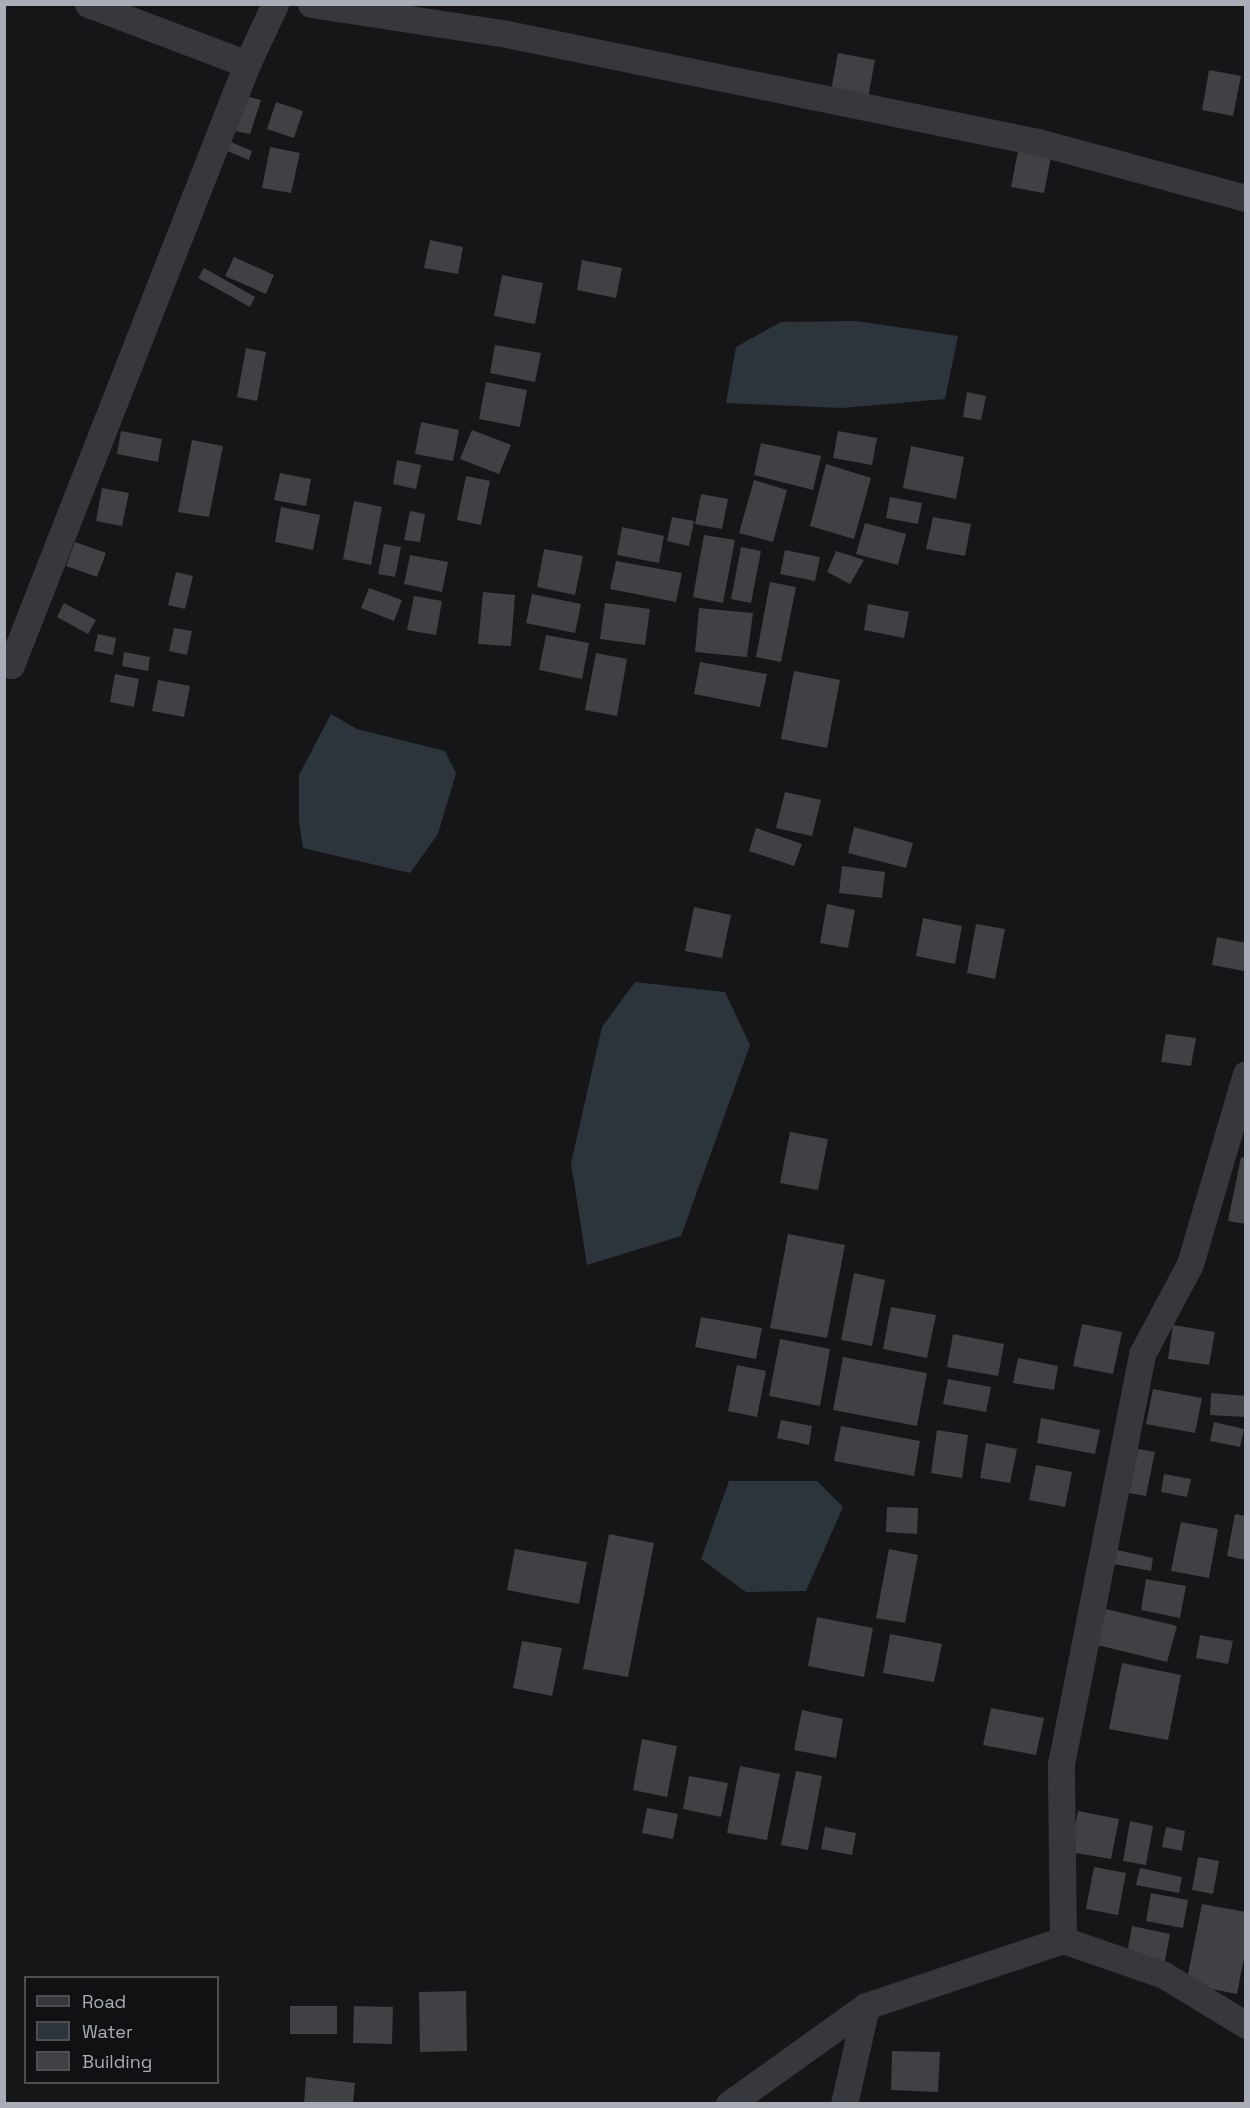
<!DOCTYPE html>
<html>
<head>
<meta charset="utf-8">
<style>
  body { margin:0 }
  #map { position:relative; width:1250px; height:2108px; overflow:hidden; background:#161618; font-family:"Space Grotesk",sans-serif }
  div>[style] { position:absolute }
  .water>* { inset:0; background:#2c353c }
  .building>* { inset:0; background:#404145 }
  .minor>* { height:27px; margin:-13.5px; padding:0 13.5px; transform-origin:13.5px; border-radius:13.5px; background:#37383d }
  span { translate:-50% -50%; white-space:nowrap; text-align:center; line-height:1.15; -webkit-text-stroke:4.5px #111113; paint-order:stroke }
  .frame { position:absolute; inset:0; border:6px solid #a8adb8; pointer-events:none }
  .legend { position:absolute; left:24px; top:1976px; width:195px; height:108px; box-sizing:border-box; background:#111113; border:2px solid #4d4f55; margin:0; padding:8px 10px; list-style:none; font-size:18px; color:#a8adb8 }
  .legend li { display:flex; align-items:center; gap:12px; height:30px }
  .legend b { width:30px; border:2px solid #4d4f55 }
</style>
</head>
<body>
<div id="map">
  <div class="water">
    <i style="clip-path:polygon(856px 321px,958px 336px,945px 399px,842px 408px,726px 403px,736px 347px,781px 322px)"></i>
    <i style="clip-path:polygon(331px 714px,357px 729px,445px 751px,456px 773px,438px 834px,410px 873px,303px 848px,299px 822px,299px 775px)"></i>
    <i style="clip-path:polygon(635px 982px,725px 992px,750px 1045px,681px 1236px,587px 1265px,571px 1163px,602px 1027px)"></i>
    <i style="clip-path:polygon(729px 1481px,817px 1481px,843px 1507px,806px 1591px,746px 1592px,701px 1559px)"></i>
  </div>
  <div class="building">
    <i style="clip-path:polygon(838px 53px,875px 60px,868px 98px,831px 91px)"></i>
    <i style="clip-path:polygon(1209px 70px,1241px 76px,1233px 116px,1202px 110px)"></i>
    <i style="clip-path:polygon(246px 96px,261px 100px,250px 134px,235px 131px)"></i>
    <i style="clip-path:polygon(276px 102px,303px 111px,294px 138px,267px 129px)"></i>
    <i style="clip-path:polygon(219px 137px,252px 151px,249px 160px,215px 146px)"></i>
    <i style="clip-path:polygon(270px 147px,300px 153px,291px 193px,262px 188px)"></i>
    <i style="clip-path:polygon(1018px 151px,1051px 157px,1044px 193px,1011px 187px)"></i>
    <i style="clip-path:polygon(430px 240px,463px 247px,458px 274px,424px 268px)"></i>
    <i style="clip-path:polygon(234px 257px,274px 275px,266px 294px,225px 276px)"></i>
    <i style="clip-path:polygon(582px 260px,622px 268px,616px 298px,577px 290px)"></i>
    <i style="clip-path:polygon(204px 268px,255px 297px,250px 307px,198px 278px)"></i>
    <i style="clip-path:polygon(502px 275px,543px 283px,535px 324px,494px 316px)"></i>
    <i style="clip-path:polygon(495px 345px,541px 353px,535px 382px,490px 373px)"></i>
    <i style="clip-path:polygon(246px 348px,266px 352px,257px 401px,237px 397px)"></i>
    <i style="clip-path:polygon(486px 382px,527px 390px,520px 427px,479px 419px)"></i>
    <i style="clip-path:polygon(967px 392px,986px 396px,981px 420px,963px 417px)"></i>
    <i style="clip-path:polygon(421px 422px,459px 430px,453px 461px,415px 454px)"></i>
    <i style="clip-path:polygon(472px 430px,511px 445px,499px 474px,460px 459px)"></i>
    <i style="clip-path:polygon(121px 431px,162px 439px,158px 462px,117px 454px)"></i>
    <i style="clip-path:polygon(838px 431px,877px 438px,872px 465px,833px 458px)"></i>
    <i style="clip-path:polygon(192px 440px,223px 446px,209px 517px,178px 512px)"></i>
    <i style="clip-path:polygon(761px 443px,821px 456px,813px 490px,754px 475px)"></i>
    <i style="clip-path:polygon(911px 446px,964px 457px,956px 499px,903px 488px)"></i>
    <i style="clip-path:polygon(397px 460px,421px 465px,416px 489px,393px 484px)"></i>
    <i style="clip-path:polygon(826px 464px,871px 478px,854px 539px,810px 526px)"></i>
    <i style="clip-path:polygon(280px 473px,311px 479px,306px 506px,274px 500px)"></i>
    <i style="clip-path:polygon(466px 476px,490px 481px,481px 525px,457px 520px)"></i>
    <i style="clip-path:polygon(754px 480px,787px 490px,773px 542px,739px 533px)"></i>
    <i style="clip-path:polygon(102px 488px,129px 493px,122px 526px,96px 521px)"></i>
    <i style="clip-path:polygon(701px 494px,728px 499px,722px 529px,695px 524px)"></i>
    <i style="clip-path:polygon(890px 497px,922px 503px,918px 524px,886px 518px)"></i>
    <i style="clip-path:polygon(354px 501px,382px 507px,371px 565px,343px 559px)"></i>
    <i style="clip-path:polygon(281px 507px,320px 515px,313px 550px,275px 542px)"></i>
    <i style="clip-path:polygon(410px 511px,425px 514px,420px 542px,404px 540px)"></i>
    <i style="clip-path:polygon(672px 517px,694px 521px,689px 546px,667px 541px)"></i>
    <i style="clip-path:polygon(933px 517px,971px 524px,965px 556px,926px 549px)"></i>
    <i style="clip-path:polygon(865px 523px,906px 534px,898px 565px,856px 554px)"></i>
    <i style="clip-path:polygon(622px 527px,664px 536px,659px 563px,617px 555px)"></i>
    <i style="clip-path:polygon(704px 535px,735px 540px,723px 603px,693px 597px)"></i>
    <i style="clip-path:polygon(75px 542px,106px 553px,97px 577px,66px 566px)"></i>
    <i style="clip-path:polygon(384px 544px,401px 547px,395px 577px,378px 574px)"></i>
    <i style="clip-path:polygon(741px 547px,761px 551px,751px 603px,731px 599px)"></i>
    <i style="clip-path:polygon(544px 549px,583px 556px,575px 595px,537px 587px)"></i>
    <i style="clip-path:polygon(785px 550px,820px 557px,815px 581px,780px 574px)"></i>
    <i style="clip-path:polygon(836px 551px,864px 560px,850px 584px,827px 572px)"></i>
    <i style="clip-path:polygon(410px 555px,448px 562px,442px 592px,404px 584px)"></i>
    <i style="clip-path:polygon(616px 561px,682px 573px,676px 602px,610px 589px)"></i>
    <i style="clip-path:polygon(176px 572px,193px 576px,185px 609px,168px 605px)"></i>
    <i style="clip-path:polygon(770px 582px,796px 587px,781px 662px,756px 657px)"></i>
    <i style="clip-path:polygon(369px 588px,402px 600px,394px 621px,361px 608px)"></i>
    <i style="clip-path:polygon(483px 592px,515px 595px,511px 646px,478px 644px)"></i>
    <i style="clip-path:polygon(532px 594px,581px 604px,575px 633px,526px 623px)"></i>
    <i style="clip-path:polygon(414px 596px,442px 601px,436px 635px,407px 630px)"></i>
    <i style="clip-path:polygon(64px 603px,96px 620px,88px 634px,57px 617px)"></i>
    <i style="clip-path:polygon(605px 603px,650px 609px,645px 645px,600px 639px)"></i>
    <i style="clip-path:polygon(868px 604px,909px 612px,904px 638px,864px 630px)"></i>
    <i style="clip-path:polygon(699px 608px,753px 613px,747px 657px,695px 652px)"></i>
    <i style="clip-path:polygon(174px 628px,192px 631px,187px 655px,169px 651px)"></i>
    <i style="clip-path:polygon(98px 634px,116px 638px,113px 655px,94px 651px)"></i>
    <i style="clip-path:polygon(546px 635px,589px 643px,582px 679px,539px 670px)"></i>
    <i style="clip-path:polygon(124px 652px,150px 657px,148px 671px,122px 666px)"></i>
    <i style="clip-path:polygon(596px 653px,627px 659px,617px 716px,585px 710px)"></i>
    <i style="clip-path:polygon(700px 662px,767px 674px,760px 707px,694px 694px)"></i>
    <i style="clip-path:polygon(794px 671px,840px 680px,827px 748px,781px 739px)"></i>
    <i style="clip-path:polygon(115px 674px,139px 679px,134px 707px,110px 702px)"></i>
    <i style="clip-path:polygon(158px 680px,190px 686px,184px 717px,152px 711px)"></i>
    <i style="clip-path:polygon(785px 792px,821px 800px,812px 836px,776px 828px)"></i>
    <i style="clip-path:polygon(854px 827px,913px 843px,906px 868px,848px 853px)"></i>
    <i style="clip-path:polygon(756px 828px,802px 844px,794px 866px,749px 851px)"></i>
    <i style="clip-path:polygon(842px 866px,885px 872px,882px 898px,839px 893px)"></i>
    <i style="clip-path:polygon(827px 904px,855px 910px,848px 948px,820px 943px)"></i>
    <i style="clip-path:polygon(694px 907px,731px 915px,722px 958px,685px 951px)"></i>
    <i style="clip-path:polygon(923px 918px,962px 926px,955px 964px,916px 956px)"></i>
    <i style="clip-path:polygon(976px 924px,1005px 929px,995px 979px,967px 973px)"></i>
    <i style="clip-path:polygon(1217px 937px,1246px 943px,1244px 971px,1212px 965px)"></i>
    <i style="clip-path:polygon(1166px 1034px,1196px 1038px,1191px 1066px,1161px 1062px)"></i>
    <i style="clip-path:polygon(790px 1132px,828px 1139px,818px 1190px,780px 1183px)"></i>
    <i style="clip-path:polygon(1241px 1157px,1246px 1158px,1246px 1224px,1228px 1221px)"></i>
    <i style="clip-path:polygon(788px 1234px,845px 1245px,827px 1338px,770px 1328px)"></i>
    <i style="clip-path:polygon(854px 1273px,885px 1280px,872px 1346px,841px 1340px)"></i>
    <i style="clip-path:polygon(891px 1307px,936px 1315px,927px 1358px,883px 1349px)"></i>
    <i style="clip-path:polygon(701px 1317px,762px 1328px,756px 1359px,695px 1347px)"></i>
    <i style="clip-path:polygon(1082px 1324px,1122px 1332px,1113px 1374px,1073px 1366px)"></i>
    <i style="clip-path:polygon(1173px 1325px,1215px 1332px,1209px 1365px,1168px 1359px)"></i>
    <i style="clip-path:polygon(953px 1334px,1004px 1344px,998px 1376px,947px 1367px)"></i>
    <i style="clip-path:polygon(780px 1339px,830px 1349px,820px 1406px,769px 1396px)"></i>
    <i style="clip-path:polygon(843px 1357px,927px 1373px,917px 1426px,833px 1410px)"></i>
    <i style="clip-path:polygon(1018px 1358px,1058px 1366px,1054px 1390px,1013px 1383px)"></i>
    <i style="clip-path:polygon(737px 1365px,766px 1371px,757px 1417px,728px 1411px)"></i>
    <i style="clip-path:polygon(948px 1379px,991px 1387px,986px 1412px,943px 1404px)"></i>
    <i style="clip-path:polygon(1153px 1389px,1202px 1398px,1195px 1433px,1146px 1424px)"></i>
    <i style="clip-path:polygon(1211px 1393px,1246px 1396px,1246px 1417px,1210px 1415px)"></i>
    <i style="clip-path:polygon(1041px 1418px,1100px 1430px,1095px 1454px,1037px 1443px)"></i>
    <i style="clip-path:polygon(781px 1420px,812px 1426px,809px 1445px,777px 1438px)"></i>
    <i style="clip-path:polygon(1214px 1422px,1244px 1429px,1240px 1447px,1210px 1441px)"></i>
    <i style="clip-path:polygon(841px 1426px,920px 1441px,914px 1476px,834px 1461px)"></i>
    <i style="clip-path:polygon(937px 1430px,968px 1435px,962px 1478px,931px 1473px)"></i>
    <i style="clip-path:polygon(986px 1443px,1017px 1449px,1010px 1483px,980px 1478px)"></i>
    <i style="clip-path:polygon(1138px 1449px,1155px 1452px,1146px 1496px,1129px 1493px)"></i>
    <i style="clip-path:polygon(1036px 1465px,1072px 1472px,1065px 1507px,1029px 1500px)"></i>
    <i style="clip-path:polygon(1164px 1474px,1191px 1479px,1187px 1497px,1161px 1492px)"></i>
    <i style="clip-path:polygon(887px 1507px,918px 1508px,917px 1534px,886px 1532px)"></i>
    <i style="clip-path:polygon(1235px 1514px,1246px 1516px,1246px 1560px,1227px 1556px)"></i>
    <i style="clip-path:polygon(1181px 1522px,1218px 1529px,1209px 1578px,1171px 1571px)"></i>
    <i style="clip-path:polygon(609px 1534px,654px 1543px,628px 1677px,583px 1669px)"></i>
    <i style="clip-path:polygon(515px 1549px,587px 1562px,579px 1604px,507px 1590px)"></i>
    <i style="clip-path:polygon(889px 1549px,918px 1555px,905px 1623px,876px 1618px)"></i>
    <i style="clip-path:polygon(1117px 1550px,1153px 1558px,1151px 1571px,1114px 1564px)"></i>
    <i style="clip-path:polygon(1146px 1579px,1186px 1586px,1180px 1618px,1141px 1610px)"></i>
    <i style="clip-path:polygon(1106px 1609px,1177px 1626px,1167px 1662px,1097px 1645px)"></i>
    <i style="clip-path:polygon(817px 1617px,873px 1628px,864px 1677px,808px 1666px)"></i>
    <i style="clip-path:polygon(890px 1634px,942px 1644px,934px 1682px,883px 1673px)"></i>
    <i style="clip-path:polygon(1200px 1635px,1233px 1641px,1228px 1664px,1196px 1658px)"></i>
    <i style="clip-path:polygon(522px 1641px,562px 1648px,552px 1696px,513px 1688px)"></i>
    <i style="clip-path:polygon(1122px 1663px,1181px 1675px,1168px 1740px,1109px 1729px)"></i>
    <i style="clip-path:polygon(991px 1708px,1044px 1718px,1036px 1755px,983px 1745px)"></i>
    <i style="clip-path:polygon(802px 1710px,843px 1719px,836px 1758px,794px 1750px)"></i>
    <i style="clip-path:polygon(642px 1739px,677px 1746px,667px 1797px,633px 1790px)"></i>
    <i style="clip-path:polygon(740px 1766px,780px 1774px,767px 1840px,727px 1833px)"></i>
    <i style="clip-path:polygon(796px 1771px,822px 1776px,808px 1850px,781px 1845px)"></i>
    <i style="clip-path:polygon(689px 1776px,728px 1783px,721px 1817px,683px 1809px)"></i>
    <i style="clip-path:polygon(647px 1808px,678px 1814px,673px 1839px,642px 1833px)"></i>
    <i style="clip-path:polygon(1078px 1811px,1119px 1819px,1111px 1859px,1070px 1852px)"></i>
    <i style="clip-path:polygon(1130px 1821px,1153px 1826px,1146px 1865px,1123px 1861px)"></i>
    <i style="clip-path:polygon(825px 1827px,856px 1833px,852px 1855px,821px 1849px)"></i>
    <i style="clip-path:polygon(1166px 1827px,1185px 1831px,1182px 1851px,1162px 1847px)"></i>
    <i style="clip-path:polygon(1198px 1857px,1219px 1861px,1213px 1894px,1192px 1890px)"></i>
    <i style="clip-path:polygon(1094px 1867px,1126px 1873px,1118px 1915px,1086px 1909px)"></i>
    <i style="clip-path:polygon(1140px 1868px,1182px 1877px,1179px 1893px,1136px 1885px)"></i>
    <i style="clip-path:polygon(1151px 1893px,1188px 1900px,1183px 1928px,1146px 1921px)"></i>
    <i style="clip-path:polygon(1202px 1904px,1246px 1912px,1246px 1948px,1237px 1994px,1186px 1984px)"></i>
    <i style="clip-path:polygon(1132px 1926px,1170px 1934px,1164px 1966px,1126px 1959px)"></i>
    <i style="clip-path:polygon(466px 1991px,467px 2051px,420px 2052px,419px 1992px)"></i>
    <i style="clip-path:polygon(290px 2006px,337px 2006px,337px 2034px,290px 2034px)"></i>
    <i style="clip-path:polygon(354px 2006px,393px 2007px,392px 2044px,353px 2043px)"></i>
    <i style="clip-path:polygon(892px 2051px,940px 2052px,938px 2092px,891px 2090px)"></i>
    <i style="clip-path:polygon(306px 2077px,355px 2083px,353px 2104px,304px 2104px)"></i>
  </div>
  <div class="minor">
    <i style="left:311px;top:4px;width:198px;rotate:8.7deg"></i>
    <i style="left:507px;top:34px;width:542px;rotate:11.5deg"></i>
    <i style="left:1038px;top:142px;width:215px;rotate:15.1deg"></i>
    <i style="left:247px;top:64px;width:66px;rotate:-65deg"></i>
    <i style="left:4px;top:664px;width:7px;rotate:8deg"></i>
    <i style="left:11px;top:665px;width:646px;rotate:-68.56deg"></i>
    <i style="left:247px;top:64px;width:170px;rotate:-159.3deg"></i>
    <i style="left:1063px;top:1940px;width:107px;rotate:19.1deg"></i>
    <i style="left:1164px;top:1975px;width:96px;rotate:31.4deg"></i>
    <i style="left:729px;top:2104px;width:168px;rotate:-35.6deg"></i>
    <i style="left:866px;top:2006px;width:208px;rotate:-18.5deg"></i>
    <i style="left:1063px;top:1940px;width:176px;rotate:-90.7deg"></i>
    <i style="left:1061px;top:1764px;width:418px;rotate:-78.8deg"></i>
    <i style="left:1142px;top:1354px;width:102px;rotate:-61.9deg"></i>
    <i style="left:1190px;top:1264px;width:198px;rotate:-73.6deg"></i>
    <i style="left:844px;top:2104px;width:100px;rotate:-77.3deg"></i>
  </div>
  <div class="frame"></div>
  <ul class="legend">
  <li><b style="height:8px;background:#37383d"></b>Road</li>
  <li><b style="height:16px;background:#2c353c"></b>Water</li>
  <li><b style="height:16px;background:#404145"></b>Building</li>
  </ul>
</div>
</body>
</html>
